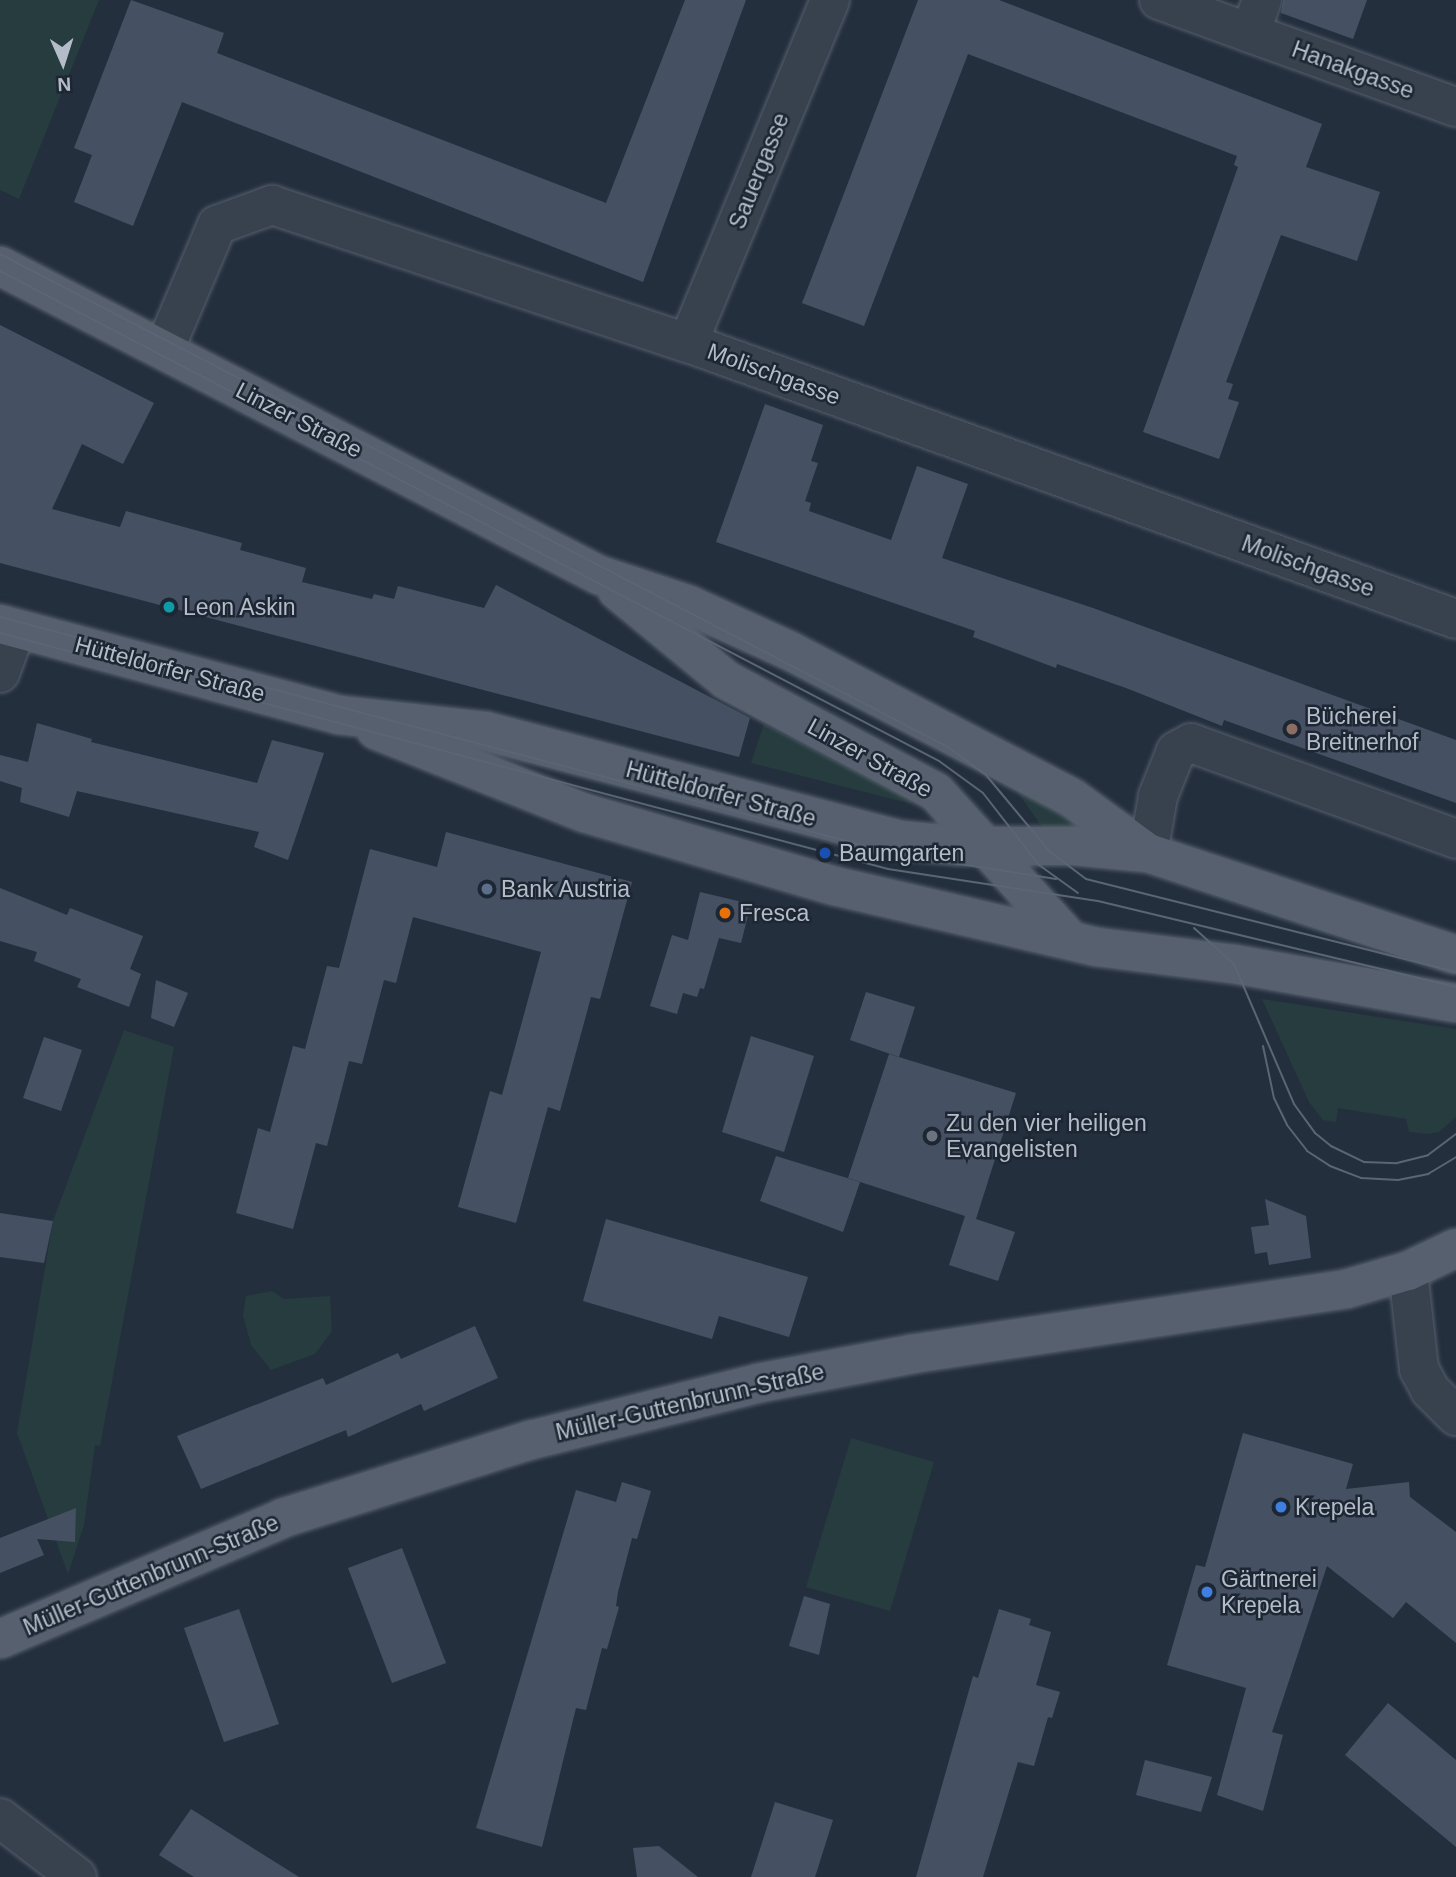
<!DOCTYPE html>
<html>
<head>
<meta charset="utf-8">
<style>
  body { margin:0 }
  #map { position:relative; width:1456px; height:1877px; overflow:hidden; background:#242f3e; font-family:Arial,sans-serif }
  div>[style] { position:absolute }
  .green>* { inset:0; background:#263c3f }
  .building>* { inset:0; background:#455162 }
  .roads { filter:drop-shadow(0 0 2px #565f6c) drop-shadow(0 0 2px #565f6c) }
  .minor>* { height:38px; margin:-19px; padding:0 19px; transform-origin:19px; border-radius:19px; background:#38414e }
  .major>* { height:38px; margin:-19px; padding:0 19px; transform-origin:19px; border-radius:19px; background:#56606e }
  .tram>* { height:2px; margin:-1px; padding:0 1px; transform-origin:1px; border-radius:1px; background:#5a6575 }
  .dots>* { width:19px; height:19px; translate:-50% -50%; box-sizing:border-box; border:4px solid #1d2633; border-radius:50% }
  span { translate:-50% -50%; white-space:nowrap; text-align:center; line-height:1.15; -webkit-text-stroke:5px #1d2633; paint-order:stroke }
  .street-label { font-size:23px; color:#b4bcc9 }
  .poi-label { font-size:23px; color:#b4bcc9 }
  .left { translate:0 -50%; text-align:left }
  .north { position:absolute; left:28px; top:28px; width:70px; height:70px; -webkit-text-stroke:5px #1d2633; paint-order:stroke; rotate:177deg; font-size:19px; font-weight:700; line-height:28px; text-align:center; color:#b4bcc9 }
  .north::after { content:''; display:block; margin:auto; width:24px; height:32px; background:#b4bcc9; clip-path:polygon(50% 0,100% 100%,50% 72%,0 100%) }
</style>
</head>
<body>
<div id="map">
  <div class="green">
    <i style="clip-path:polygon(0 0,99px 0,19px 199px,0 190px)"></i>
    <i style="clip-path:polygon(764px 724px,911px 800px,912px 804px,751px 763px)"></i>
    <i style="clip-path:polygon(1014px 787px,1105px 828px,1049px 837px)"></i>
    <i style="clip-path:polygon(1262px 999px,1456px 1029px,1456px 1117px,1439px 1132px,1428px 1134px,1409px 1132px,1406px 1119px,1338px 1108px,1336px 1122px,1323px 1120px,1309px 1102px)"></i>
    <i style="clip-path:polygon(124px 1030px,174px 1047px,100px 1446px,95px 1445px,84px 1525px,68px 1574px,17px 1433px,53px 1221px)"></i>
    <i style="clip-path:polygon(272px 1291px,284px 1299px,330px 1296px,332px 1331px,315px 1354px,271px 1370px,251px 1345px,243px 1315px,246px 1296px)"></i>
    <i style="clip-path:polygon(851px 1438px,934px 1462px,890px 1611px,806px 1587px)"></i>
  </div>
  <div class="building">
    <i style="clip-path:polygon(131px 0,224px 33px,217px 53px,606px 203px,685px 0,746px 0,643px 282px,182px 102px,133px 226px,74px 202px,92px 155px,74px 148px)"></i>
    <i style="clip-path:polygon(918px 0,999px 0,1322px 124px,1306px 167px,1380px 192px,1357px 261px,1281px 235px,1226px 382px,1233px 384px,1228px 399px,1239px 402px,1219px 459px,1143px 432px,1238px 167px,1234px 165px,1237px 156px,968px 54px,864px 326px,802px 303px)"></i>
    <i style="clip-path:polygon(1283px 0,1367px 0,1353px 39px,1281px 13px)"></i>
    <i style="clip-path:polygon(0 325px,154px 403px,123px 464px,82px 444px,52px 509px,120px 527px,126px 511px,242px 543px,240px 550px,306px 568px,302px 582px,372px 599px,374px 594px,394px 599px,398px 586px,484px 608px,496px 585px,750px 718px,739px 757px,0 563px)"></i>
    <i style="clip-path:polygon(765px 404px,823px 425px,811px 461px,818px 463px,805px 501px,811px 503px,809px 511px,891px 540px,917px 466px,968px 484px,942px 558px,1093px 608px,1456px 740px,1456px 803px,1224px 720px,1222px 726px,1126px 688px,1057px 664px,1056px 668px,973px 637px,975px 631px,716px 542px)"></i>
    <i style="clip-path:polygon(37px 723px,92px 739px,91px 742px,257px 783px,272px 740px,324px 753px,288px 860px,254px 847px,259px 832px,77px 791px,69px 817px,20px 802px,22px 788px,0 781px,0 755px,28px 762px)"></i>
    <i style="clip-path:polygon(446px 832px,632px 882px,600px 999px,591px 997px,560px 1111px,548px 1107px,516px 1223px,458px 1207px,490px 1091px,502px 1095px,541px 952px,413px 917px,396px 983px,384px 980px,362px 1064px,349px 1061px,327px 1146px,316px 1143px,293px 1229px,236px 1213px,258px 1128px,270px 1132px,293px 1046px,305px 1049px,327px 966px,339px 968px,370px 849px,437px 867px)"></i>
    <i style="clip-path:polygon(0 888px,67px 915px,70px 908px,143px 936px,130px 969px,141px 974px,129px 1007px,77px 987px,81px 979px,34px 961px,37px 952px,0 941px)"></i>
    <i style="clip-path:polygon(700px 892px,751px 904px,741px 943px,719px 938px,704px 989px,700px 988px,697px 997px,683px 993px,677px 1014px,650px 1006px,672px 935px,688px 940px)"></i>
    <i style="clip-path:polygon(156px 980px,188px 993px,174px 1027px,151px 1018px)"></i>
    <i style="clip-path:polygon(866px 992px,915px 1007px,899px 1057px,850px 1040px)"></i>
    <i style="clip-path:polygon(751px 1036px,814px 1056px,784px 1152px,722px 1132px)"></i>
    <i style="clip-path:polygon(44px 1037px,82px 1050px,61px 1111px,23px 1098px)"></i>
    <i style="clip-path:polygon(889px 1054px,1016px 1093px,976px 1219px,1015px 1232px,998px 1281px,949px 1265px,965px 1216px,848px 1178px)"></i>
    <i style="clip-path:polygon(776px 1156px,860px 1182px,843px 1232px,760px 1201px)"></i>
    <i style="clip-path:polygon(1265px 1199px,1306px 1216px,1311px 1258px,1269px 1265px,1267px 1252px,1255px 1254px,1251px 1227px,1269px 1225px)"></i>
    <i style="clip-path:polygon(0 1213px,53px 1221px,44px 1263px,0 1257px)"></i>
    <i style="clip-path:polygon(606px 1219px,808px 1277px,789px 1337px,719px 1316px,712px 1339px,583px 1301px)"></i>
    <i style="clip-path:polygon(475px 1326px,498px 1378px,424px 1411px,421px 1404px,348px 1437px,346px 1430px,201px 1489px,177px 1436px,323px 1378px,326px 1385px,398px 1353px,401px 1359px)"></i>
    <i style="clip-path:polygon(1243px 1433px,1353px 1464px,1346px 1489px,1409px 1482px,1410px 1497px,1456px 1532px,1456px 1643px,1406px 1602px,1393px 1618px,1327px 1566px,1272px 1732px,1283px 1735px,1263px 1811px,1217px 1795px,1246px 1688px,1167px 1665px,1196px 1565px,1205px 1567px)"></i>
    <i style="clip-path:polygon(622px 1482px,651px 1491px,637px 1539px,632px 1538px,618px 1592px,616px 1606px,619px 1607px,607px 1649px,602px 1648px,586px 1710px,576px 1708px,542px 1847px,476px 1828px,576px 1490px,616px 1502px)"></i>
    <i style="clip-path:polygon(76px 1508px,75px 1542px,37px 1539px,44px 1555px,0 1573px,0 1538px)"></i>
    <i style="clip-path:polygon(402px 1548px,446px 1663px,392px 1683px,348px 1568px)"></i>
    <i style="clip-path:polygon(804px 1596px,830px 1604px,819px 1655px,789px 1646px)"></i>
    <i style="clip-path:polygon(239px 1609px,279px 1724px,224px 1742px,184px 1628px)"></i>
    <i style="clip-path:polygon(999px 1609px,1031px 1619px,1029px 1625px,1051px 1632px,1036px 1685px,1060px 1692px,1052px 1718px,1048px 1717px,1034px 1766px,1018px 1762px,983px 1877px,916px 1877px,973px 1676px,978px 1678px)"></i>
    <i style="clip-path:polygon(1388px 1703px,1456px 1760px,1456px 1847px,1345px 1755px)"></i>
    <i style="clip-path:polygon(1145px 1760px,1212px 1777px,1201px 1812px,1136px 1795px)"></i>
    <i style="clip-path:polygon(775px 1802px,833px 1820px,815px 1877px,751px 1877px)"></i>
    <i style="clip-path:polygon(191px 1809px,299px 1877px,194px 1877px,159px 1855px)"></i>
    <i style="clip-path:polygon(659px 1846px,698px 1877px,637px 1877px,633px 1848px)"></i>
  </div>
  <div class="roads">
    <div class="minor">
      <i style="left:1159px;top:0;width:97px;rotate:19.9deg"></i>
      <i style="left:1250px;top:33px;width:35px;rotate:-70deg"></i>
      <i style="left:1250px;top:33px;width:219px;rotate:19.8deg"></i>
      <i style="left:688px;top:343px;width:371px;rotate:-67.5deg"></i>
      <i style="left:164px;top:350px;width:136px;rotate:-67deg"></i>
      <i style="left:217px;top:225px;width:59px;rotate:-20deg"></i>
      <i style="left:272px;top:205px;width:438px;rotate:18.4deg"></i>
      <i style="left:688px;top:343px;width:816px;rotate:19.77deg"></i>
      <i style="left:0;top:673px;width:47px;rotate:-70deg"></i>
      <i style="left:1148px;top:853px;width:58px;rotate:-80deg"></i>
      <i style="left:1158px;top:796px;width:48px;rotate:-68.2deg"></i>
      <i style="left:1176px;top:751px;width:17px;rotate:-28deg"></i>
      <i style="left:1191px;top:743px;width:282px;rotate:19.9deg"></i>
      <i style="left:1408px;top:1271px;width:99px;rotate:83.6deg"></i>
      <i style="left:1419px;top:1369px;width:24px;rotate:62deg"></i>
      <i style="left:1430px;top:1390px;width:37px;rotate:45deg"></i>
      <i style="left:0;top:1818px;width:97px;rotate:37.5deg"></i>
    </div>
    <div class="major">
      <i style="left:0;top:266px;width:674px;rotate:27.29deg"></i>
      <i style="left:599px;top:575px;width:95px;rotate:18.4deg"></i>
      <i style="left:689px;top:605px;width:111px;rotate:24.5deg"></i>
      <i style="left:790px;top:651px;width:318px;rotate:27.5deg"></i>
      <i style="left:1072px;top:798px;width:94px;rotate:35.9deg"></i>
      <i style="left:1148px;top:853px;width:324px;rotate:18.3deg"></i>
      <i style="left:617px;top:590px;width:141px;rotate:39.5deg"></i>
      <i style="left:726px;top:680px;width:238px;rotate:28.1deg"></i>
      <i style="left:936px;top:792px;width:200px;rotate:47.8deg"></i>
      <i style="left:0;top:624px;width:351px;rotate:15deg"></i>
      <i style="left:339px;top:715px;width:147px;rotate:6.3deg"></i>
      <i style="left:485px;top:731px;width:430px;rotate:14.7deg"></i>
      <i style="left:901px;top:840px;width:59px;rotate:5.8deg"></i>
      <i style="left:960px;top:846px;width:114px"></i>
      <i style="left:1074px;top:846px;width:74px;rotate:5.4deg"></i>
      <i style="left:376px;top:730px;width:225px;rotate:21.7deg"></i>
      <i style="left:585px;top:813px;width:260px;rotate:16.3deg"></i>
      <i style="left:835px;top:886px;width:269px;rotate:13.1deg"></i>
      <i style="left:1097px;top:947px;width:138px;rotate:7.1deg"></i>
      <i style="left:1234px;top:964px;width:225px;rotate:10deg"></i>
      <i style="left:0;top:1639px;width:308px;rotate:-23.1deg"></i>
      <i style="left:283px;top:1518px;width:260px;rotate:-17.5deg"></i>
      <i style="left:531px;top:1440px;width:235px;rotate:-14deg"></i>
      <i style="left:759px;top:1383px;width:156px;rotate:-10.7deg"></i>
      <i style="left:912px;top:1354px;width:439px;rotate:-8.5deg"></i>
      <i style="left:1346px;top:1289px;width:65px;rotate:-16.2deg"></i>
      <i style="left:1408px;top:1271px;width:53px;rotate:-25.6deg"></i>
    </div>
  </div>
  <div class="tram">
    <i style="left:0;top:254px;width:1069px;rotate:27.48deg"></i>
    <i style="left:948px;top:747px;width:47px;rotate:36.4deg"></i>
    <i style="left:986px;top:775px;width:99px;rotate:50.3deg"></i>
    <i style="left:1049px;top:851px;width:46px;rotate:37.1deg"></i>
    <i style="left:1086px;top:879px;width:382px;rotate:14.1deg"></i>
    <i style="left:0;top:271px;width:1059px;rotate:27.56deg"></i>
    <i style="left:939px;top:761px;width:54px;rotate:36deg"></i>
    <i style="left:983px;top:793px;width:91px;rotate:52.1deg"></i>
    <i style="left:1039px;top:865px;width:48px;rotate:35.7deg"></i>
    <i style="left:0;top:617px;width:927px;rotate:14.82deg"></i>
    <i style="left:896px;top:854px;width:162px;rotate:8.9deg"></i>
    <i style="left:0;top:633px;width:919px;rotate:14.88deg"></i>
    <i style="left:888px;top:869px;width:212px;rotate:8.7deg"></i>
    <i style="left:1098px;top:901px;width:368px;rotate:13.5deg"></i>
    <i style="left:1194px;top:928px;width:54px;rotate:42deg"></i>
    <i style="left:1234px;top:964px;width:152px;rotate:66.8deg"></i>
    <i style="left:1294px;top:1104px;width:36px;rotate:54deg"></i>
    <i style="left:1315px;top:1133px;width:21px;rotate:39deg"></i>
    <i style="left:1331px;top:1146px;width:37px;rotate:26deg"></i>
    <i style="left:1364px;top:1162px;width:33px;rotate:2deg"></i>
    <i style="left:1397px;top:1163px;width:32px;rotate:-14deg"></i>
    <i style="left:1428px;top:1155px;width:35px;rotate:-37deg"></i>
    <i style="left:1263px;top:1046px;width:53px;rotate:78.1deg"></i>
    <i style="left:1274px;top:1098px;width:30px;rotate:64deg"></i>
    <i style="left:1287px;top:1125px;width:33px;rotate:52deg"></i>
    <i style="left:1307px;top:1151px;width:27px;rotate:33deg"></i>
    <i style="left:1330px;top:1166px;width:33px;rotate:21deg"></i>
    <i style="left:1361px;top:1178px;width:37px;rotate:3deg"></i>
    <i style="left:1398px;top:1180px;width:31px;rotate:-11deg"></i>
    <i style="left:1428px;top:1174px;width:33px;rotate:-31deg"></i>
  </div>
  <div class="dots">
    <i style="left:169px;top:607px;background:#0f9aa8"></i>
    <i style="left:1292px;top:729px;background:#8d6e63"></i>
    <i style="left:825px;top:853px;background:#1a4fb4"></i>
    <i style="left:487px;top:889px;background:#5c6f8a"></i>
    <i style="left:725px;top:913px;background:#e8710a"></i>
    <i style="left:932px;top:1136px;background:#6b7280"></i>
    <i style="left:1281px;top:1507px;background:#3f7fe0"></i>
    <i style="left:1207px;top:1592px;background:#3f7fe0"></i>
  </div>
  <div class="street-label">
    <span style="left:1353px;top:70px;rotate:20deg">Hanakgasse</span>
    <span style="left:759px;top:171px;rotate:-68deg">Sauergasse</span>
    <span style="left:774px;top:374px;rotate:20deg">Molischgasse</span>
    <span style="left:299px;top:420px;rotate:27deg">Linzer Straße</span>
    <span style="left:1308px;top:566px;rotate:20deg">Molischgasse</span>
    <span style="left:170px;top:669px;rotate:15deg">Hütteldorfer Straße</span>
    <span style="left:870px;top:758px;rotate:29deg">Linzer Straße</span>
    <span style="left:721px;top:794px;rotate:15deg">Hütteldorfer Straße</span>
    <span style="left:690px;top:1402px;rotate:-13deg">Müller-Guttenbrunn-Straße</span>
    <span style="left:151px;top:1575px;rotate:-23deg">Müller-Guttenbrunn-Straße</span>
  </div>
  <div class="poi-label">
    <span class="left" style="left:183px;top:607px">Leon Askin</span>
    <span class="left" style="left:1306px;top:729px">Bücherei<br>Breitnerhof</span>
    <span class="left" style="left:839px;top:853px">Baumgarten</span>
    <span class="left" style="left:501px;top:889px">Bank Austria</span>
    <span class="left" style="left:739px;top:913px">Fresca</span>
    <span class="left" style="left:946px;top:1136px">Zu den vier heiligen<br>Evangelisten</span>
    <span class="left" style="left:1295px;top:1507px">Krepela</span>
    <span class="left" style="left:1221px;top:1592px">Gärtnerei<br>Krepela</span>
  </div>
  <div class="north">N</div>
</div>
</body>
</html>
